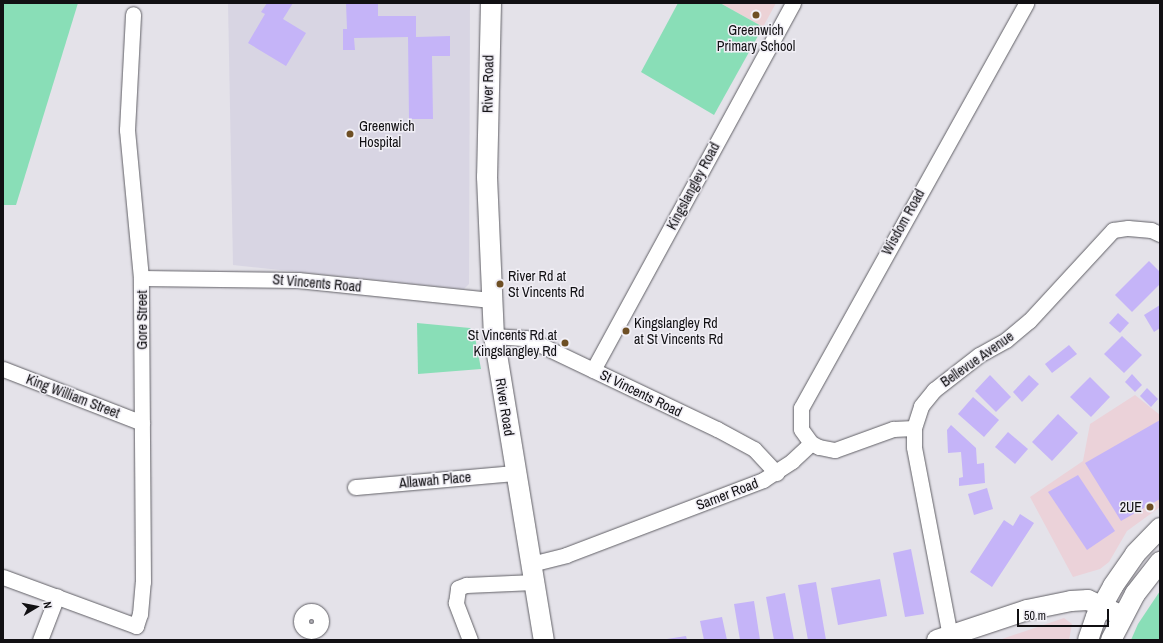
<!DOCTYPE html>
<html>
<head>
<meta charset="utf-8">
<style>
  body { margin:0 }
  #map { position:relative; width:1163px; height:643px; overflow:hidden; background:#e4e2e9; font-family:"Archivo Narrow",sans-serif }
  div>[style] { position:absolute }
  .commercial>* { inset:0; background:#ebd2d9 }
  .built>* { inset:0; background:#d8d5e3 }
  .education>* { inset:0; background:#ecd2d6 }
  .green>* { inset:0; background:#89deb7 }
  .building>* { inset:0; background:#c5b4f8 }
  .roads { filter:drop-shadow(0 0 1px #616066) drop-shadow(0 0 1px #616066) }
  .minor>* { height:15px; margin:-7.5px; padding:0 7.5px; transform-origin:7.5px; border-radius:7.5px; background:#fff }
  .minor>.ring { margin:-7.5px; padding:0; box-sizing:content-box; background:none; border:15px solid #fff; border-radius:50% }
  .major>* { height:20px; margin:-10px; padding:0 10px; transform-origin:10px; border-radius:10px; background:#fff }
  .dots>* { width:11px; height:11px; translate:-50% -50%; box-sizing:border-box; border:2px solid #f1eff6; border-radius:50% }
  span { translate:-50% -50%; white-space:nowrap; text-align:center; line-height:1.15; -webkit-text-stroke:3px #f1eff6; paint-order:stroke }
  .poi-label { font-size:14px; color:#111013 }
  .left { translate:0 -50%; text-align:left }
  .right { translate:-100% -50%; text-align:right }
  .street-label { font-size:14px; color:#111013 }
  .frame { position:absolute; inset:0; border:4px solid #111013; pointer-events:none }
  .north { position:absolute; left:16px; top:587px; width:40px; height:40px; -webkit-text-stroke:3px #f1eff6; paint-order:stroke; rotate:80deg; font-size:11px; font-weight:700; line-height:16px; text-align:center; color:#111013 }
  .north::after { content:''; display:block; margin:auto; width:14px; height:18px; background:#111013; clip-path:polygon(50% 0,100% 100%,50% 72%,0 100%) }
  .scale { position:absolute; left:1017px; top:609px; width:92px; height:18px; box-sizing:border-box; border:2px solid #111013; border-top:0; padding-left:5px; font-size:12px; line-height:14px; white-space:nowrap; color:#111013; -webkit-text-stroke:3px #f1eff6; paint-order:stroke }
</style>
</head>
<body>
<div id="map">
  <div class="commercial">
    <i style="clip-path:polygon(1135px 395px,1160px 415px,1160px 507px,1127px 531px,1109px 562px,1100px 569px,1073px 577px,1030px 497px,1083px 461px,1090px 424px)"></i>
    <i style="clip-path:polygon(1064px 618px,1072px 624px,1069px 640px,999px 640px)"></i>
  </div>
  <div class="built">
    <i style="clip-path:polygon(228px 3px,470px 3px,469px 284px,464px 289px,233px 265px)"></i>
  </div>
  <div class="education">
    <i style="clip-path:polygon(720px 3px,776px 3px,763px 27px)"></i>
  </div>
  <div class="green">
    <i style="clip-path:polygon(3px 3px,78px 3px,16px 205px,3px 205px)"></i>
    <i style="clip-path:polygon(678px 3px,720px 3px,763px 27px,714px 115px,641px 72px)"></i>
    <i style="clip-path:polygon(417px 323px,470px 328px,474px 332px,481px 369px,418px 374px)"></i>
    <i style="clip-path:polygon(1160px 591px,1160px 640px,1131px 640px,1138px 624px)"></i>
  </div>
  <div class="building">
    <i style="clip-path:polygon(267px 3px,293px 3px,283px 19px,306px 33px,286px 66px,248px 43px,265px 14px,261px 12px)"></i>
    <i style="clip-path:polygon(346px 3px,378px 3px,378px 16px,416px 16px,416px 37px,450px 36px,450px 56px,432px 56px,433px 119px,409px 119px,408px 37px,354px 38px,355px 50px,343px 50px,343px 29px,347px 29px)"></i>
    <i style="clip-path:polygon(1149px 261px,1160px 272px,1160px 284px,1132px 312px,1115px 295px)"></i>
    <i style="clip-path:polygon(1160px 305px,1160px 328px,1154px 332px,1144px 315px)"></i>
    <i style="clip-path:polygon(1118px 313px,1129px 323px,1120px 333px,1109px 323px)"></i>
    <i style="clip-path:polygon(1122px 336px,1142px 355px,1124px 373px,1104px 354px)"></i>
    <i style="clip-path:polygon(1069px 345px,1077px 354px,1052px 373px,1045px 364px)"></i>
    <i style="clip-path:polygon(1132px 374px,1142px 385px,1135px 392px,1125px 382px)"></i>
    <i style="clip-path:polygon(990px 375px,1011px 397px,996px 412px,975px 391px)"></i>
    <i style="clip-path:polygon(1029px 375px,1039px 384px,1022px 402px,1013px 392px)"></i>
    <i style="clip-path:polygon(1090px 377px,1110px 397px,1091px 417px,1070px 397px)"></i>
    <i style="clip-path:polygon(1147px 388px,1158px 399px,1151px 407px,1140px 396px)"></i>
    <i style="clip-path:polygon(973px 397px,999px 420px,984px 437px,958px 414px)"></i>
    <i style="clip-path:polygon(1058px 414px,1078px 433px,1052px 461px,1032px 442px)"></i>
    <i style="clip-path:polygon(1160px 420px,1160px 499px,1121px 521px,1085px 463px)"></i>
    <i style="clip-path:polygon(951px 425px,976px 448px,977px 464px,984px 463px,985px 483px,959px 486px,959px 478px,963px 477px,961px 452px,948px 453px,947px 430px)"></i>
    <i style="clip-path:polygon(1008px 432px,1028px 449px,1015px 464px,995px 447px)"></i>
    <i style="clip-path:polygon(1078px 475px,1115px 531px,1087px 550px,1048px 492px)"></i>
    <i style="clip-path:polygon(987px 488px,993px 509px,974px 515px,968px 494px)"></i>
    <i style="clip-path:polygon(1020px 514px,1034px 523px,992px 587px,970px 572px,1004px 520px,1013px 526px)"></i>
    <i style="clip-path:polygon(911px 549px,924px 614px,905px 617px,893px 553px)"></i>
    <i style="clip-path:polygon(880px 579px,887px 616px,838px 625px,831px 588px)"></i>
    <i style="clip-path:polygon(816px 582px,826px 640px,808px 640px,798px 585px)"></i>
    <i style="clip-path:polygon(785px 593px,794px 640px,774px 640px,766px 597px)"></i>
    <i style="clip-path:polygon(754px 601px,760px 640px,740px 640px,734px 604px)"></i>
    <i style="clip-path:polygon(722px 617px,727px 640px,704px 640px,700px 621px)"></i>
    <i style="clip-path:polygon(686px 636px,687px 640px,667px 640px,667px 639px)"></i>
  </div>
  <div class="roads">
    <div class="minor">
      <i style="left:141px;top:278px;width:157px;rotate:0.7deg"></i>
      <i style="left:298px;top:280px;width:194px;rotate:5.9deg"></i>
      <i style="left:494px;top:336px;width:32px;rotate:4deg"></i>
      <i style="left:526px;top:338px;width:212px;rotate:25.5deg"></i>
      <i style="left:717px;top:429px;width:42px;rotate:28.4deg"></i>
      <i style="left:754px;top:449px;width:33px;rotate:47deg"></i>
      <i style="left:3px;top:369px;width:149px;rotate:21.2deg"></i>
      <i style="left:593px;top:370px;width:418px;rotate:-61.4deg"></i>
      <i style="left:811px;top:443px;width:17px;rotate:-126deg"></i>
      <i style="left:801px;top:429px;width:21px;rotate:-90deg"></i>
      <i style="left:801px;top:408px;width:463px;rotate:-60.9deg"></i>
      <i style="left:355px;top:487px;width:161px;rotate:-5deg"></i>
      <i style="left:531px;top:564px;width:36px;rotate:-14deg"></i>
      <i style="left:566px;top:555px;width:211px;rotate:-20.8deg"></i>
      <i style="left:763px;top:480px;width:35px;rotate:-33deg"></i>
      <i style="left:792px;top:461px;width:26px;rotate:-43deg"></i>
      <i style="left:811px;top:443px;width:9px;rotate:27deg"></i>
      <i style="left:819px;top:447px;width:16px;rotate:11deg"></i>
      <i style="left:835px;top:450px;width:62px;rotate:-19.9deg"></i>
      <i style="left:893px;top:429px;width:21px;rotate:-3deg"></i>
      <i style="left:3px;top:577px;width:142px;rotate:20.2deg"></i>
      <i style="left:136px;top:626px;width:13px;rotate:-72deg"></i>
      <i style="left:140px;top:614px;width:32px;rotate:-85deg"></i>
      <i style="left:143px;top:582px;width:304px;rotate:-90.4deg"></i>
      <i style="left:141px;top:278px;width:149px;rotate:-95.4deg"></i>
      <i style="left:127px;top:130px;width:116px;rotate:-87deg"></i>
      <i class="ring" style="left:301px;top:611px;width:5px;height:5px"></i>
      <i style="left:950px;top:636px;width:192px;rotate:-100.8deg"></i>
      <i style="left:914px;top:447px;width:19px;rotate:-90deg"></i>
      <i style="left:914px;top:428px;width:23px;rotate:-72deg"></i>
      <i style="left:921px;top:406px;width:21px;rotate:-51deg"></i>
      <i style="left:934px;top:390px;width:57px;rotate:-37.9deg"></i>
      <i style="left:979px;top:355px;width:31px;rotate:-29deg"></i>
      <i style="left:1006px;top:340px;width:30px;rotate:-40deg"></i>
      <i style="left:1029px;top:321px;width:124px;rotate:-47.3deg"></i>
      <i style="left:1113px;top:230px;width:15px;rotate:-8deg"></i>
      <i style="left:1128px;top:228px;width:23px;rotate:5deg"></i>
      <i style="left:1151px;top:230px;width:10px;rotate:24deg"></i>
      <i style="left:40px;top:640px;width:47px;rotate:-68.9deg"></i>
      <i style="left:470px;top:640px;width:40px;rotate:-111deg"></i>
      <i style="left:456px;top:603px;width:15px;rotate:-82deg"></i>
      <i style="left:458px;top:588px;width:9px;rotate:-21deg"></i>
      <i style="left:466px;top:585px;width:68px;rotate:-2.5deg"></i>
    </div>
    <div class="major">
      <i style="left:491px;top:3px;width:174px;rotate:91.3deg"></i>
      <i style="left:487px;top:177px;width:159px;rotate:87.5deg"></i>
      <i style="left:494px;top:336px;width:308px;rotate:80.7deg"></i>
      <i style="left:937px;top:640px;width:95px;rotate:-18.4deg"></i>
      <i style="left:1027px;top:610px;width:45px;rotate:-11.6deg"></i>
      <i style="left:1071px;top:601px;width:17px;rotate:-3deg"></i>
      <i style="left:1088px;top:600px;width:38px;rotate:25deg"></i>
      <i style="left:1088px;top:640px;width:24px;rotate:-71deg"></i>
      <i style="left:1096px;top:617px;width:35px;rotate:-61deg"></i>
      <i style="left:1113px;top:586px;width:39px;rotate:-55deg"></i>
      <i style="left:1135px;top:554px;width:36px;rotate:-46deg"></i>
      <i style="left:1111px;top:640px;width:52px;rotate:-62.4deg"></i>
      <i style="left:1135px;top:594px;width:41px;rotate:-52deg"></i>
    </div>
  </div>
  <div class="dots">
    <i style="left:756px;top:15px;background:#6e4f24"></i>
    <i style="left:350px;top:134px;background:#6e4f24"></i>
    <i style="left:500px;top:284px;background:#6e4f24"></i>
    <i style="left:626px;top:331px;background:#6e4f24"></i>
    <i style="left:565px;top:343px;background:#6e4f24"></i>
    <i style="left:1150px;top:507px;background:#6e4f24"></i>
  </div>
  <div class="poi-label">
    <span style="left:756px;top:38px">Greenwich<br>Primary School</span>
    <span class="left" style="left:359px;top:134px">Greenwich<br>Hospital</span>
    <span class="left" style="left:508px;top:284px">River Rd at<br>St Vincents Rd</span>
    <span class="left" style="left:634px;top:331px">Kingslangley Rd<br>at St Vincents Rd</span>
    <span class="right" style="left:557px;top:343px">St Vincents Rd at<br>Kingslangley Rd</span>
    <span class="right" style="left:1142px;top:507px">2UE</span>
  </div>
  <div class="street-label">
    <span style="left:488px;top:84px;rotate:-89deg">River Road</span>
    <span style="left:693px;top:186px;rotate:-62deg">Kingslangley Road</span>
    <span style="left:903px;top:222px;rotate:-61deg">Wisdom Road</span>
    <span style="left:317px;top:283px;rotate:5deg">St Vincents Road</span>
    <span style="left:142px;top:320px;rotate:-90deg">Gore Street</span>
    <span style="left:977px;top:359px;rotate:-35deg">Bellevue Avenue</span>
    <span style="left:641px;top:393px;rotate:26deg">St Vincents Road</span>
    <span style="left:73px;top:396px;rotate:21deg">King William Street</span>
    <span style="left:505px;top:407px;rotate:81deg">River Road</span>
    <span style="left:435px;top:480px;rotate:-5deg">Allawah Place</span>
    <span style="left:727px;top:494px;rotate:-21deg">Sarner Road</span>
  </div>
  <div class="frame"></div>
  <div class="north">N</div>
  <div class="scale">50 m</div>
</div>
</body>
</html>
